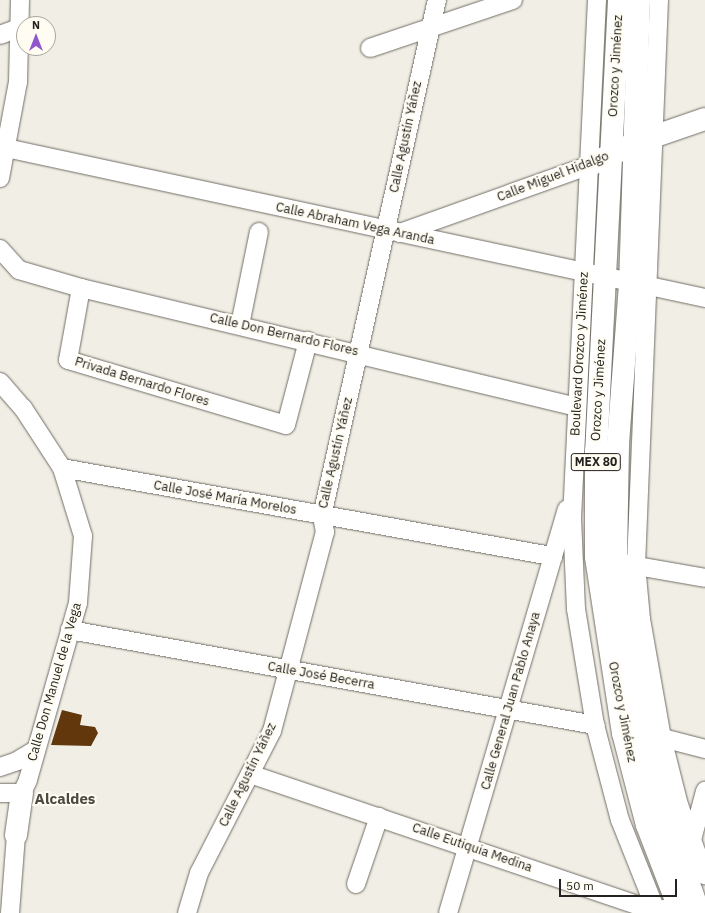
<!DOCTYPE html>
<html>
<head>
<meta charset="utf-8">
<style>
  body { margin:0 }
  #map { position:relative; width:705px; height:913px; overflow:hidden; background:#f1eee5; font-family:"IBM Plex Sans",sans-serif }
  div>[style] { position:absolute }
  .building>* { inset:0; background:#61370b }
  .roads { filter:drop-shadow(0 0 1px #706d65) drop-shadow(0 0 1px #706d65) }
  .minor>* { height:18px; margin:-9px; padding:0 9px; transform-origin:9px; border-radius:9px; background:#fff }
  .tertiary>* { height:22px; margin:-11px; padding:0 11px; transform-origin:11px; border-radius:11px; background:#fff }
  .trunk>* { height:22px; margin:-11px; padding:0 11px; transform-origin:11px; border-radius:11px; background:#fff }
  span { translate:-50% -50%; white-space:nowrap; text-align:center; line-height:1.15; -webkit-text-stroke:4px #fffcf2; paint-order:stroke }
  .shield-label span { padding:1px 3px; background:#fffcf2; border:1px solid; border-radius:3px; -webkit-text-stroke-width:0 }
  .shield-label { font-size:12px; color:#23221f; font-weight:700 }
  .street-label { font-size:13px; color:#23221f }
  .quarter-label { font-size:15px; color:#4b4941; font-weight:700 }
  .north { position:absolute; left:16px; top:16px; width:40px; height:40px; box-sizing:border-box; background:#fffcf2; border:1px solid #a7a59e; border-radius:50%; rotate:0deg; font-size:11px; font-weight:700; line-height:16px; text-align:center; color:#23221f }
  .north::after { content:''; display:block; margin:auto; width:14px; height:18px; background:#9056cd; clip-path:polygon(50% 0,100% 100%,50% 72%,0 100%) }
  .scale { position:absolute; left:559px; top:879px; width:118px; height:18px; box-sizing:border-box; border:2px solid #23221f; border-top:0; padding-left:5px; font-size:12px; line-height:14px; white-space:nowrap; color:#23221f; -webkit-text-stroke:3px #fffcf2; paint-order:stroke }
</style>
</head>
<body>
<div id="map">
  <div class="building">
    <i style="clip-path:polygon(62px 710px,82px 715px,80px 725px,95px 727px,98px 733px,91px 746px,51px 745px)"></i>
  </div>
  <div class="roads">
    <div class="minor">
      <i style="left:597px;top:0;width:519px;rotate:92.76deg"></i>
      <i style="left:572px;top:518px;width:91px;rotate:87.5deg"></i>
      <i style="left:576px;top:609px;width:118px;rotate:80.7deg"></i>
      <i style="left:595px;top:725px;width:98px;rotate:75.3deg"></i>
      <i style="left:620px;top:820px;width:100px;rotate:68.3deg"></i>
      <i style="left:659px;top:0;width:565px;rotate:92.33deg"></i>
      <i style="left:636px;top:565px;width:54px;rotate:84.7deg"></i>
      <i style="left:641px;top:619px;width:121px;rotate:80deg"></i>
      <i style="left:662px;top:738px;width:69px;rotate:75.8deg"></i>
      <i style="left:679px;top:805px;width:75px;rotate:69.6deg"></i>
      <i style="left:0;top:35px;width:20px;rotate:-20deg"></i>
      <i style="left:370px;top:48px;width:151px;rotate:-18.6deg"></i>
      <i style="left:6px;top:148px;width:715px;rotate:12.11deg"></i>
      <i style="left:0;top:178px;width:98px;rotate:-79.4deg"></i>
      <i style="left:18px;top:82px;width:82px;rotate:-88.6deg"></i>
      <i style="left:400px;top:233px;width:202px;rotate:-19.7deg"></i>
      <i style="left:0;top:249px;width:28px;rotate:48deg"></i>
      <i style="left:19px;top:270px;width:65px;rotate:16.2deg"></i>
      <i style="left:81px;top:288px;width:510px;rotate:13.49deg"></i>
      <i style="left:81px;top:288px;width:73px;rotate:100.2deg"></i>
      <i style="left:68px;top:360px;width:227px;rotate:16.6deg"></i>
      <i style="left:286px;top:425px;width:87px;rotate:-75.3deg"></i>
      <i style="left:240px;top:325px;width:95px;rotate:-78.5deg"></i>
      <i style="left:0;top:382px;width:35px;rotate:49deg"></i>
      <i style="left:23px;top:408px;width:72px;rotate:57deg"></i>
      <i style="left:62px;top:468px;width:71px;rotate:72.8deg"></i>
      <i style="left:83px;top:536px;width:67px;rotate:94.3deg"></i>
      <i style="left:78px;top:603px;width:184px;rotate:105.8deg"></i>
      <i style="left:28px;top:780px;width:14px;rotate:115deg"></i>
      <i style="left:22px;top:793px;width:22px;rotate:180deg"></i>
      <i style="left:62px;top:468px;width:499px;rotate:10.2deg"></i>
      <i style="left:625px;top:564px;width:81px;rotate:9.9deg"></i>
      <i style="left:70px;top:630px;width:534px;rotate:10.26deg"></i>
      <i style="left:651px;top:735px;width:56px;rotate:14.5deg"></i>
      <i style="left:0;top:767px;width:18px;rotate:-19deg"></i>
      <i style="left:17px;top:761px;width:21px;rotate:-31deg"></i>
      <i style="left:250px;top:774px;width:430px;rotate:18.7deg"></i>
      <i style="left:657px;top:912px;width:8px;rotate:-23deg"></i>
      <i style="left:692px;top:840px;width:51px;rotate:-75.1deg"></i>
      <i style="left:356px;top:884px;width:71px;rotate:-71.1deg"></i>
      <i style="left:10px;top:913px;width:78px;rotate:-85.6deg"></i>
      <i style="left:187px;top:913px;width:42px;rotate:-73.3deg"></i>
      <i style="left:199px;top:873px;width:160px;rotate:-62.8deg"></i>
      <i style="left:272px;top:731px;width:206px;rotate:-75.1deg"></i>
      <i style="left:325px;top:532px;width:16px;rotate:-101deg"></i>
      <i style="left:322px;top:516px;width:529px;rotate:-77.44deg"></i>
      <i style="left:448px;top:913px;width:421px;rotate:-73.6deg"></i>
    </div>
    <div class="tertiary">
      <i style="left:590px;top:165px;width:50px;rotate:-26.1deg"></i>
      <i style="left:635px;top:143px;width:74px;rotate:-18.9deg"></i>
      <i style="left:16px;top:835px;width:42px;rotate:-81.9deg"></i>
    </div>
    <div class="trunk">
      <i style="left:619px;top:0;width:452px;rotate:92.9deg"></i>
      <i style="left:596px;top:451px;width:106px;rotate:90deg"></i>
      <i style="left:596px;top:557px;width:178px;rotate:81.3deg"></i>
      <i style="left:623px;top:733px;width:95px;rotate:75.4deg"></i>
      <i style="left:647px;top:825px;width:94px;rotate:68.9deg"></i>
      <i style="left:639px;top:0;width:284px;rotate:91.8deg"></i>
      <i style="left:630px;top:284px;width:161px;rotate:94.3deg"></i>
      <i style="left:618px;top:445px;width:118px;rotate:91deg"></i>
      <i style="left:616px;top:563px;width:172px;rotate:81.3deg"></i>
      <i style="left:642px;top:733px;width:80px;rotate:74.1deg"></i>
      <i style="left:664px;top:810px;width:109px;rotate:71.2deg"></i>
    </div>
  </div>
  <div class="shield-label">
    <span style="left:596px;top:462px">MEX 80</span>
  </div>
  <div class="street-label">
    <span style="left:616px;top:66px;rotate:-87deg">Orozco y Jiménez</span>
    <span style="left:406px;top:137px;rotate:-78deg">Calle Agustín Yáñez</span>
    <span style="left:553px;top:177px;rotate:-21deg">Calle Miguel Hidalgo</span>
    <span style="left:355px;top:224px;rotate:12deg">Calle Abraham Vega Aranda</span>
    <span style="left:284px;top:335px;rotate:13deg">Calle Don Bernardo Flores</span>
    <span style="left:580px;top:354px;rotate:-87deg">Boulevard Orozco y Jiménez</span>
    <span style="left:142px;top:382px;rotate:17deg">Privada Bernardo Flores</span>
    <span style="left:599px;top:390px;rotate:-87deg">Orozco y Jiménez</span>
    <span style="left:336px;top:453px;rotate:-77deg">Calle Agustín Yáñez</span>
    <span style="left:225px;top:498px;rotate:10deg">Calle José María Morelos</span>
    <span style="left:321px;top:676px;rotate:10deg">Calle José Becerra</span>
    <span style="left:55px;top:682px;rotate:-74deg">Calle Don Manuel de la Vega</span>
    <span style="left:511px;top:701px;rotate:-74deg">Calle General Juan Pablo Anaya</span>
    <span style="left:622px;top:712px;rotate:79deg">Orozco y Jiménez</span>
    <span style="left:248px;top:775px;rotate:-64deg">Calle Agustín Yáñez</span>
    <span style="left:472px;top:848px;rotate:19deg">Calle Eutiquia Medina</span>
  </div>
  <div class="quarter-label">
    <span style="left:65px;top:799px">Alcaldes</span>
  </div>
  <div class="north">N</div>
  <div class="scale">50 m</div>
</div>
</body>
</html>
